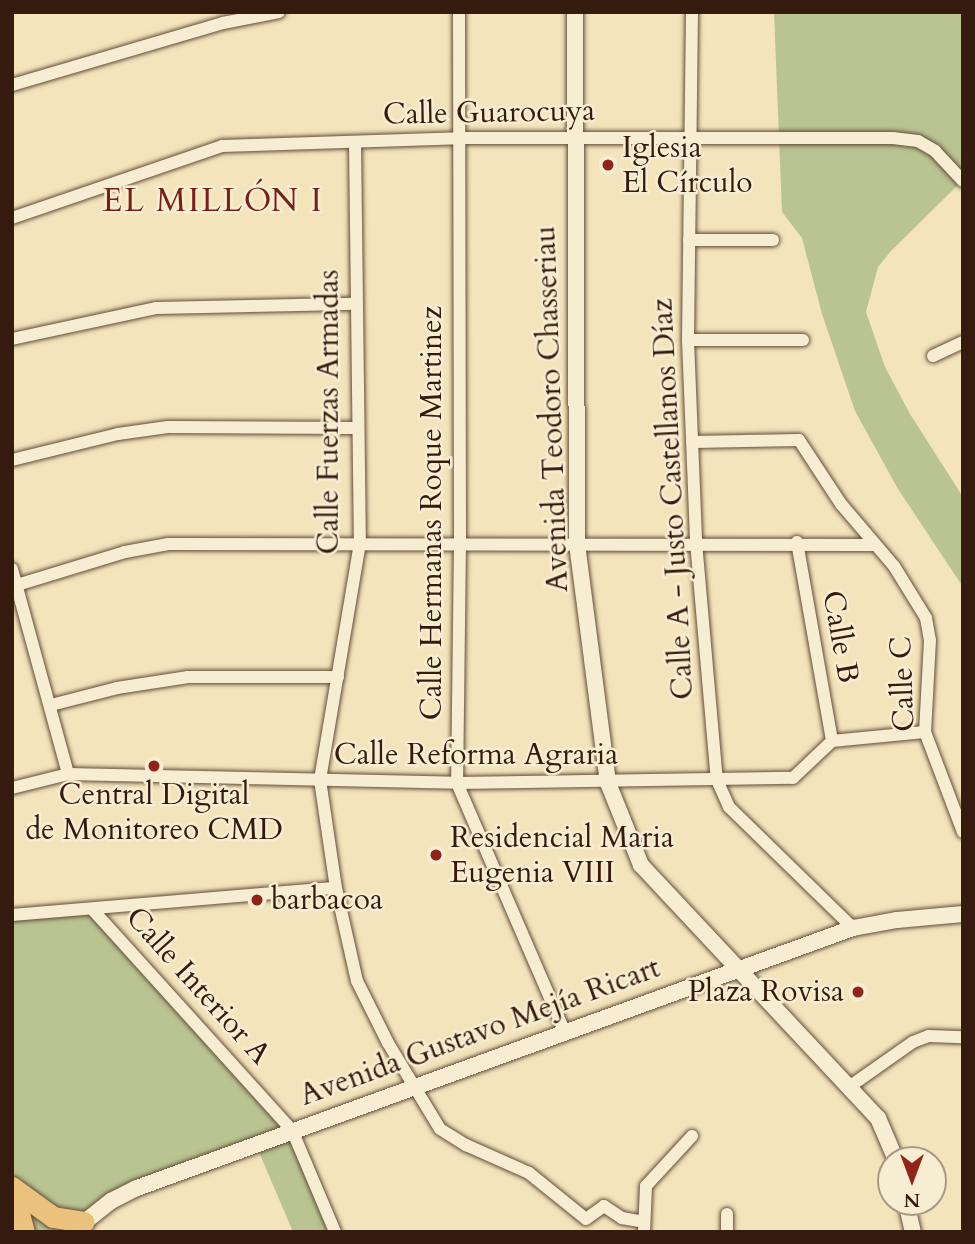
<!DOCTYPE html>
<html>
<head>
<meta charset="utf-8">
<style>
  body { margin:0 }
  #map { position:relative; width:975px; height:1244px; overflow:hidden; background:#f3e4bc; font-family:Cardo,serif }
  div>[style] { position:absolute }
  .green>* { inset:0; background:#b9c492 }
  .roads { filter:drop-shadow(0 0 2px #644d39) drop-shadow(0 0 2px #644d39) }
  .minor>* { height:12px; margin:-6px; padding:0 6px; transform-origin:6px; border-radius:6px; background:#f7edd3 }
  .tertiary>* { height:16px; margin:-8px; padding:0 8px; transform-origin:8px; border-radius:8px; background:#f7edd3 }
  .primary>* { height:21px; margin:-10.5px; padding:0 10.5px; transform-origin:10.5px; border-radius:10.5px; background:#eac27e }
  .dots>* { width:19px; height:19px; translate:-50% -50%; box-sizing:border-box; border:4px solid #f7edd3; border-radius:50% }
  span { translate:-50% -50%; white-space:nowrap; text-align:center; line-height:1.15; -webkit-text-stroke:5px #f7edd3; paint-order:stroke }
  .street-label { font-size:30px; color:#351b0d }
  .poi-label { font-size:30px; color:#351b0d }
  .left { translate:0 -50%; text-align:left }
  .right { translate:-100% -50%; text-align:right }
  .neighbourhood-label { font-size:32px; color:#7a1f14; letter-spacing:2px }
  .frame { position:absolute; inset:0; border:14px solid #351b0d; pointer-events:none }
  .north { position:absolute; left:877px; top:1146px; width:70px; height:70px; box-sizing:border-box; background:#f7edd3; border:2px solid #a99984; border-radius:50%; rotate:180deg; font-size:19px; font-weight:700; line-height:28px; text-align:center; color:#351b0d }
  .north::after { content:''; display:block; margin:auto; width:24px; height:32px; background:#8f2418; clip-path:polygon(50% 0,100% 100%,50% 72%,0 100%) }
</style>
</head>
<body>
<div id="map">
  <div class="green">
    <i style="clip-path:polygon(774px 12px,963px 12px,963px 180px,891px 251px,878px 267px,866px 312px,885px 367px,910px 414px,963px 497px,963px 587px,898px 489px,855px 411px,822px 314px,802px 238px,782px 212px)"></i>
    <i style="clip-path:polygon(92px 909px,289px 1131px,334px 1232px,293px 1232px,256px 1145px,137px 1188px,69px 1232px,26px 1232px,12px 1182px,12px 920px)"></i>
  </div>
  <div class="roads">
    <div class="minor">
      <i style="left:459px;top:12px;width:531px;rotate:89.89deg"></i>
      <i style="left:460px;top:543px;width:240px;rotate:90.7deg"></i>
      <i style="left:457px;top:783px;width:272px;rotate:66.6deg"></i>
      <i style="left:692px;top:12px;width:328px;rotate:90.7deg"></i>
      <i style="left:688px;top:340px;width:202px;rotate:87.7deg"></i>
      <i style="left:696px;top:542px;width:239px;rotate:85deg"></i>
      <i style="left:717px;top:780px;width:30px;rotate:66deg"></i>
      <i style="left:729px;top:807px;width:173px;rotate:44.3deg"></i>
      <i style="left:12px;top:85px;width:220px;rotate:-16.4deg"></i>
      <i style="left:223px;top:23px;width:57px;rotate:-11.1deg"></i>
      <i style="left:355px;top:142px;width:401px;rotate:89.3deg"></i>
      <i style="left:360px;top:543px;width:240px;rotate:99.6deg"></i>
      <i style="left:320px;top:780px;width:109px;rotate:81.6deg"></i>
      <i style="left:336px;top:888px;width:95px;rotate:77.3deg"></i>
      <i style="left:357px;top:981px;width:69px;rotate:63.4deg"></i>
      <i style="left:388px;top:1043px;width:100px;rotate:58.8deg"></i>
      <i style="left:440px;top:1129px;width:31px;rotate:32deg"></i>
      <i style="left:466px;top:1145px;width:69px;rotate:24deg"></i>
      <i style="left:529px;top:1173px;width:73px;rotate:38.9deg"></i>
      <i style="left:586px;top:1219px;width:22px;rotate:-36deg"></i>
      <i style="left:604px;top:1206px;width:22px;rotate:34deg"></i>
      <i style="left:622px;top:1218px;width:22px;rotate:10deg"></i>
      <i style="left:12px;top:218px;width:222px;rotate:-18.9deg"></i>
      <i style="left:222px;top:146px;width:237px;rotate:-1.9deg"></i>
      <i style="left:459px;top:138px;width:434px"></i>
      <i style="left:893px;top:138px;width:25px;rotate:7deg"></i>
      <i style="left:918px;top:141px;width:20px;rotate:30deg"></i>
      <i style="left:935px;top:151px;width:41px;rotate:47deg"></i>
      <i style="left:689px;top:240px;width:84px"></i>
      <i style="left:12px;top:339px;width:148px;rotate:-12.1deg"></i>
      <i style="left:157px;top:308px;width:199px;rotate:-1.2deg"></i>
      <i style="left:688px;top:340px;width:115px"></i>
      <i style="left:933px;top:356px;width:33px;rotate:-25deg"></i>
      <i style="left:692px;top:442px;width:107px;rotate:-1.1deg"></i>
      <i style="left:799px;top:440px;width:77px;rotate:56.7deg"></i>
      <i style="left:841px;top:504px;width:82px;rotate:49.5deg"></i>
      <i style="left:894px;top:566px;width:61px;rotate:58.4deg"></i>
      <i style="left:926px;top:618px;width:22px;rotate:80deg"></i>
      <i style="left:930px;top:640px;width:92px;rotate:93.1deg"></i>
      <i style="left:925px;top:732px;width:107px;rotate:69.2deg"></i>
      <i style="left:12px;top:460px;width:109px;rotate:-13.8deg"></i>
      <i style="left:118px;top:434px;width:50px;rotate:-8deg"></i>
      <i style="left:168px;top:427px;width:188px;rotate:0.3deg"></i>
      <i style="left:797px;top:542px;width:202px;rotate:80deg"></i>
      <i style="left:12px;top:569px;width:213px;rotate:74.7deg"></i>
      <i style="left:17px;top:585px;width:113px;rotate:-17deg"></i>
      <i style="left:125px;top:552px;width:44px;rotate:-10.5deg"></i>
      <i style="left:168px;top:544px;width:707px;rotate:0.08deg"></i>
      <i style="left:51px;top:705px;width:68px;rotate:-14.4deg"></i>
      <i style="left:117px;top:688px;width:72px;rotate:-8.8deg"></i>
      <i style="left:188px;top:677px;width:150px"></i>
      <i style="left:12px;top:788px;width:58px;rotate:-14deg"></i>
      <i style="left:68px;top:774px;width:389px;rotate:1.3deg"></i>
      <i style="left:457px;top:783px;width:336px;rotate:-0.9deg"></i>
      <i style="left:793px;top:778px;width:54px;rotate:-43.5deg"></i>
      <i style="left:832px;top:741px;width:93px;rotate:-5.5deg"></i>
      <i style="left:92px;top:909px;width:298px;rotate:47.9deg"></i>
      <i style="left:292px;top:1130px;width:111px;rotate:67.1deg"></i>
      <i style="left:12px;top:915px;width:325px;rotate:-4.8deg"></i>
      <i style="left:849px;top:1087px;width:78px;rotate:-35.1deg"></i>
      <i style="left:913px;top:1042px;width:17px;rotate:-21deg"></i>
      <i style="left:929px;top:1036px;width:34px;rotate:2deg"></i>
      <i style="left:727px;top:1214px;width:18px;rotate:90deg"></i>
      <i style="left:644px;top:1232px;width:46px;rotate:-87.5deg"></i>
      <i style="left:646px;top:1186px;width:68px;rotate:-47.4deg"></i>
    </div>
    <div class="tertiary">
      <i style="left:575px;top:12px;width:532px;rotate:89.78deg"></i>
      <i style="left:577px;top:544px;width:241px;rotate:82.6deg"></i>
      <i style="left:608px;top:783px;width:88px;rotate:68.1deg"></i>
      <i style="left:641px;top:865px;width:347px;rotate:46.9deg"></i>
      <i style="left:878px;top:1118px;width:46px;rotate:66.8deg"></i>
      <i style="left:906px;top:1202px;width:31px;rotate:77deg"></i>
      <i style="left:72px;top:1232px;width:50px;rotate:-38.5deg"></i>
      <i style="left:111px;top:1201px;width:29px;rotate:-27deg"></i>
      <i style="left:137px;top:1188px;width:762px;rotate:-19.96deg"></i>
      <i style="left:853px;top:928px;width:45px;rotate:-10.3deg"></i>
      <i style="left:897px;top:920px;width:66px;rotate:-5.2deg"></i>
    </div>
    <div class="primary">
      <i style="left:12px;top:1187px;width:47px;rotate:75.1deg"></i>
      <i style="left:13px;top:1188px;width:49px;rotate:35.9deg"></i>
      <i style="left:53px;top:1217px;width:31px;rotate:9deg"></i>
    </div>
  </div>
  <div class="dots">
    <i style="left:608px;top:165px;background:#8f2418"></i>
    <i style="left:154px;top:766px;background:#8f2418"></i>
    <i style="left:436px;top:855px;background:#8f2418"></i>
    <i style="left:257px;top:900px;background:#8f2418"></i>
    <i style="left:858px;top:992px;background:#8f2418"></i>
  </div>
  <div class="street-label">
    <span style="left:489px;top:113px;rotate:-1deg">Calle Guarocuya</span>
    <span style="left:552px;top:409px;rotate:-92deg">Avenida Teodoro Chasseriau</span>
    <span style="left:329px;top:412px;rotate:-90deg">Calle Fuerzas Armadas</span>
    <span style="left:673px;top:499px;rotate:-93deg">Calle A - Justo Castellanos Díaz</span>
    <span style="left:432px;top:513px;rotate:-90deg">Calle Hermanas Roque Martinez</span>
    <span style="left:840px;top:637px;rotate:80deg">Calle B</span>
    <span style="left:903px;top:684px;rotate:-92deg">Calle C</span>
    <span style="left:476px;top:755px">Calle Reforma Agraria</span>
    <span style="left:198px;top:986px;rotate:48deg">Calle Interior A</span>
    <span style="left:480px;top:1032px;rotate:-20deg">Avenida Gustavo Mejía Ricart</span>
  </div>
  <div class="poi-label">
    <span class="left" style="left:622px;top:165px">Iglesia<br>El Círculo</span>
    <span style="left:154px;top:812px">Central Digital<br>de Monitoreo CMD</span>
    <span class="left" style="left:450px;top:855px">Residencial Maria<br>Eugenia VIII</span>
    <span class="left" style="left:271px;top:900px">barbacoa</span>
    <span class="right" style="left:844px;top:992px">Plaza Rovisa</span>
  </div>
  <div class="neighbourhood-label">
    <span style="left:213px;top:201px">EL MILLÓN I</span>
  </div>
  <div class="frame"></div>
  <div class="north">N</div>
</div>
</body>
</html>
